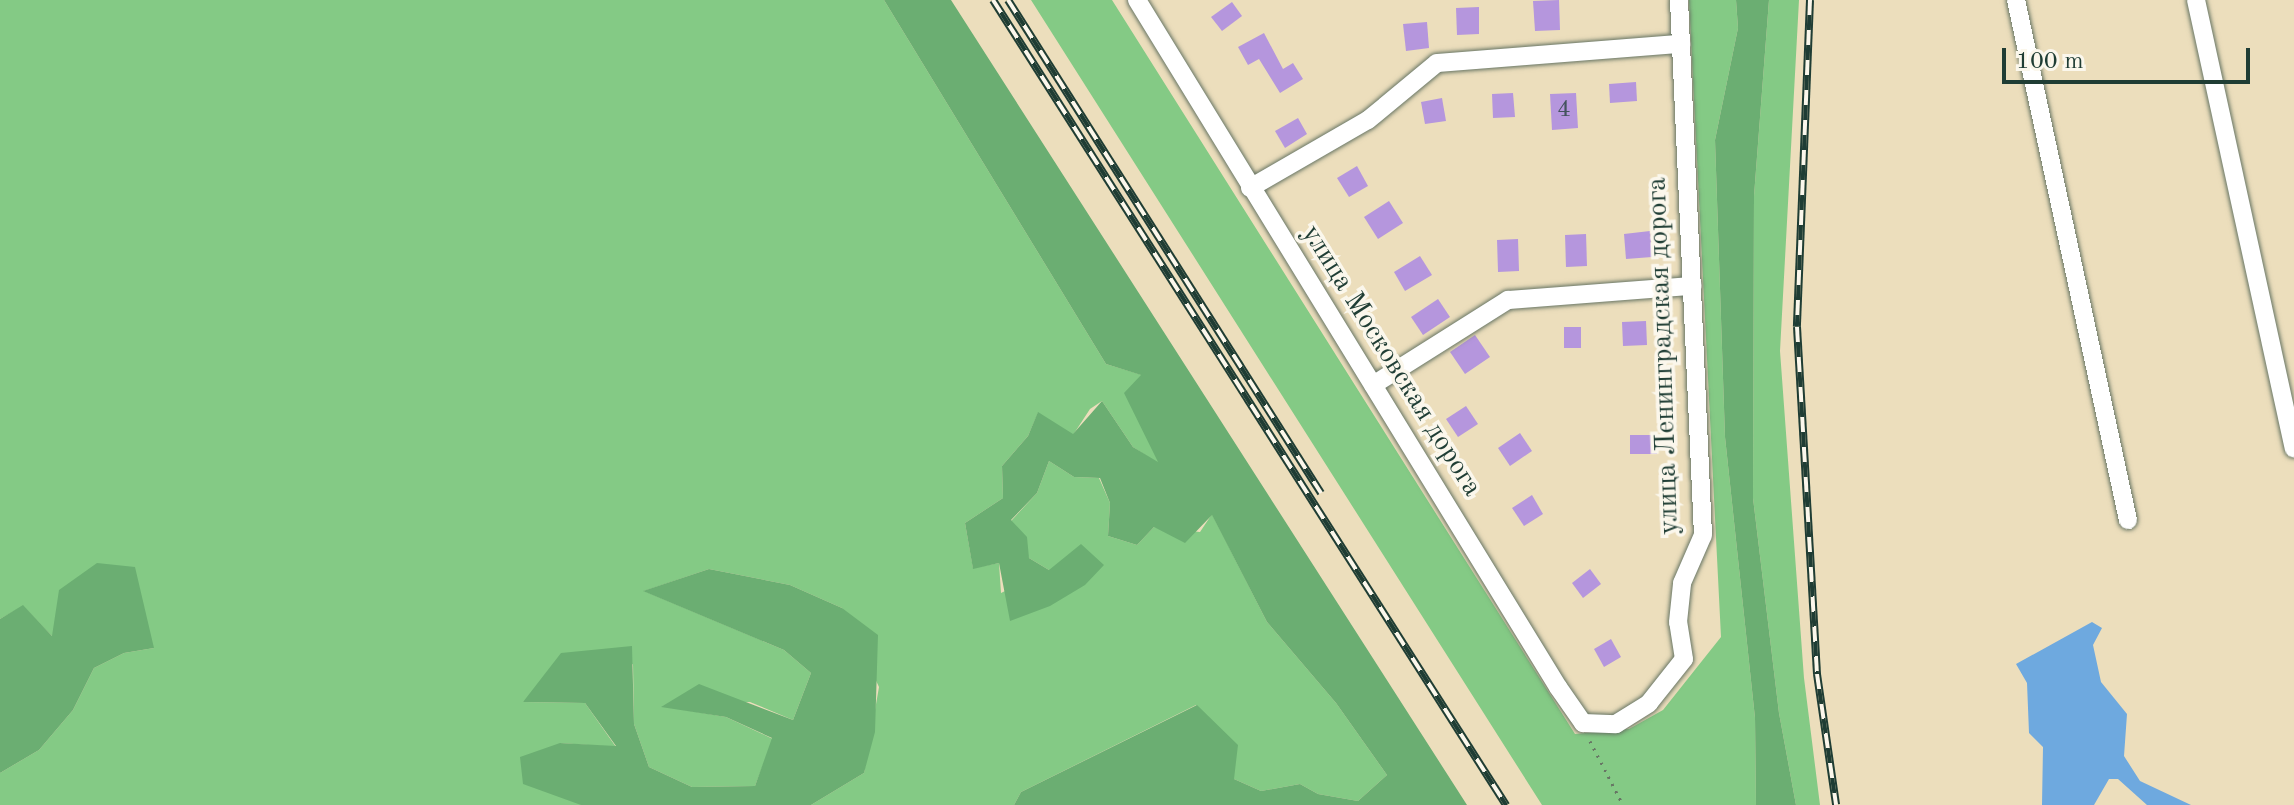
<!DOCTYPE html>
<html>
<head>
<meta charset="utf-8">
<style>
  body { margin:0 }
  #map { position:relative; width:2294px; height:805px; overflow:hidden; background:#ecdebc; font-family:"Old Standard TT",serif }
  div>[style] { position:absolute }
  .green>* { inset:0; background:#84ca85 }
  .forest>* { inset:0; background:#6bae72 }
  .water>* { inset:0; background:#6ea9df }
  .building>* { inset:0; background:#b596dd }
  .path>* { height:3px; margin-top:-1.5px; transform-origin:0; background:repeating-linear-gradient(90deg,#677564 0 2px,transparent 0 8px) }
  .roads { filter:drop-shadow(0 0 2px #677564) drop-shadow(0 0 2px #677564) }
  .minor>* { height:18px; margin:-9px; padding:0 9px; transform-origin:9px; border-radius:9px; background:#fff }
  .rail>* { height:8px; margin-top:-4px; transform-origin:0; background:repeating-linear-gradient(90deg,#fbf7ec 0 15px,#1f3d34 0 30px); box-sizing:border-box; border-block:2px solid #1f3d34 }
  span { translate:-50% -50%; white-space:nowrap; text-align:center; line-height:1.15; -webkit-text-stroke:7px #fbf7ec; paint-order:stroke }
  .number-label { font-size:24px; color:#44535e }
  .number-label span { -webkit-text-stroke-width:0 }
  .street-label { font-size:28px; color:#1f3d34 }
  .scale { position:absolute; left:2002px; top:48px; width:248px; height:36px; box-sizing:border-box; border:4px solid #1f3d34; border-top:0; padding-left:10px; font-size:24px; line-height:28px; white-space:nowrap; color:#1f3d34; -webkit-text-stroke:6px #fbf7ec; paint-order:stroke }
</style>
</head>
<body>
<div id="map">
  <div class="green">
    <i style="clip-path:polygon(0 0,884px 0,1106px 364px,1142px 375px,1159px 464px,1133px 447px,1102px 401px,1090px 409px,1073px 435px,1038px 413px,1028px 436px,1002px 466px,1003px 498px,965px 523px,973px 568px,999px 563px,1001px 593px,1049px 570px,1029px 558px,1011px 521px,1037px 493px,1049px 461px,1074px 477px,1099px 478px,1110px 503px,1108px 536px,1137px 545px,1154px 527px,1200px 532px,1212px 514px,1267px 622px,1336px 703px,1387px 775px,1358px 801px,1318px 794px,1300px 784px,1261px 791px,1234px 779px,1214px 725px,1196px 705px,1021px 792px,1014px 805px,811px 805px,864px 773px,879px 687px,842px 608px,790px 585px,709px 569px,644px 591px,784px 650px,811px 673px,793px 720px,750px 702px,662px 706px,726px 717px,773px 739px,755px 786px,692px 787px,649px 767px,634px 724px,633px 664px,523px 702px,585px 703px,616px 747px,560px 743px,581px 805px,0 805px,0 773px,39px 750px,73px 710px,94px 668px,124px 653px,154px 648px,52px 636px,23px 606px,0 619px)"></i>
    <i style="clip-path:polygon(1031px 0,1112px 0,1575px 734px,1629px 729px,1663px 710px,1721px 637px,1689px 0,1736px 0,1738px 28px,1715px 140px,1725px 437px,1755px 718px,1756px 805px,1542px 805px)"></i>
    <i style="clip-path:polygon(1769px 0,1799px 0,1780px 351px,1804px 678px,1820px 805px,1796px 805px,1779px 713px,1753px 498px,1754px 196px)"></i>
  </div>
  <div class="forest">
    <i style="clip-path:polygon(884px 0,951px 0,1467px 805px,1014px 805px,1021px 792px,1197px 705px,1238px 745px,1234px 779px,1261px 791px,1300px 784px,1318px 794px,1358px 801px,1387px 775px,1336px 703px,1267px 622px,1212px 515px,1185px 543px,1154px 527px,1137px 545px,1108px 536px,1110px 503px,1100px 478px,1074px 477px,1049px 461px,1037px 493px,1011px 520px,1027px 537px,1029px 558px,1049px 570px,1081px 544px,1104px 565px,1085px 585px,1050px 606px,1010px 621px,999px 563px,973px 569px,965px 523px,1003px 498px,1002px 466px,1028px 436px,1038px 412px,1073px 434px,1102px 401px,1133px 447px,1158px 462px,1124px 393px,1141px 375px,1106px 364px)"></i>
    <i style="clip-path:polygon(1736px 0,1769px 0,1754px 196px,1753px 498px,1779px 713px,1796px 805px,1756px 805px,1755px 718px,1725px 437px,1715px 140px,1738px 28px)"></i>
    <i style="clip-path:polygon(97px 563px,135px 567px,154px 648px,124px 653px,94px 668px,73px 710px,39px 750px,0 773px,0 619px,23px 605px,52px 636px,59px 590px)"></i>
    <i style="clip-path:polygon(709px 569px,790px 585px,842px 608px,878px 635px,875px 732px,864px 773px,811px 805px,581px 805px,523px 784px,520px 757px,560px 743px,616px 746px,585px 703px,523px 702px,561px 653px,632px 646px,634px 724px,649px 767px,692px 787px,755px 786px,772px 738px,726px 717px,661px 707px,699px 684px,793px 720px,811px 673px,784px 650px,643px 591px)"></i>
  </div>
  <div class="water">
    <i style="clip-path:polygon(2092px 622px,2102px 628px,2093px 645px,2101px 682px,2127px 714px,2124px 756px,2140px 781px,2191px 805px,2147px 805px,2118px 779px,2109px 779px,2094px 805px,2042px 805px,2043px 747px,2029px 733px,2027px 683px,2016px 664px)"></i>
  </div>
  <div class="building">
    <i style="clip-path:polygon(1559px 0,1560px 30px,1535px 31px,1533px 1px)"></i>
    <i style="clip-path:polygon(1232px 2px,1242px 16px,1222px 31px,1211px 17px)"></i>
    <i style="clip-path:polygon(1479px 7px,1479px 34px,1457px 35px,1456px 8px)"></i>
    <i style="clip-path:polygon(1427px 22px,1429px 48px,1406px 51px,1403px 24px)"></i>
    <i style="clip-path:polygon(1264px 33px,1283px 69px,1293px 63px,1303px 79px,1280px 93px,1259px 59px,1248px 65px,1238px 47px)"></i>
    <i style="clip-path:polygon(1636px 82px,1637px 101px,1610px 103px,1609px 84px)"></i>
    <i style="clip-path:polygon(1513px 93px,1515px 117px,1493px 118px,1492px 94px)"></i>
    <i style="clip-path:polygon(1576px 93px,1578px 128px,1552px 130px,1550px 94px)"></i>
    <i style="clip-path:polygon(1442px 98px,1446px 121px,1425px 124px,1421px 102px)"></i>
    <i style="clip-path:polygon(1298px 118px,1307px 134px,1285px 148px,1275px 131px)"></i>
    <i style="clip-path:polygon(1357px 166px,1368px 186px,1349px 197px,1337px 178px)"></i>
    <i style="clip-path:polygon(1389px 201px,1403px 223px,1378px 239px,1364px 217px)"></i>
    <i style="clip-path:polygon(1650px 231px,1652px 257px,1626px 259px,1624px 234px)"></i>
    <i style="clip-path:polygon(1586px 234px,1587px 266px,1566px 267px,1565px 235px)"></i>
    <i style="clip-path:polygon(1518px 239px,1519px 271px,1498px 272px,1497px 240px)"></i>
    <i style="clip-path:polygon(1420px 256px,1432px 275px,1405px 291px,1394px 272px)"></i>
    <i style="clip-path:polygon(1438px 299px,1450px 317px,1423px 335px,1411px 317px)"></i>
    <i style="clip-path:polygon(1646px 321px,1647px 345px,1623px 346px,1622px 322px)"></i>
    <i style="clip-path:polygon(1564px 327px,1581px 327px,1581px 348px,1564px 348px)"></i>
    <i style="clip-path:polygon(1475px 335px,1490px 357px,1465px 374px,1450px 352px)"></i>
    <i style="clip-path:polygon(1466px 406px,1478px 424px,1458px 437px,1446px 419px)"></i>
    <i style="clip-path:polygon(1520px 433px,1532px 451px,1510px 466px,1498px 448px)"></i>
    <i style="clip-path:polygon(1630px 435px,1657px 435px,1657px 454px,1630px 454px)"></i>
    <i style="clip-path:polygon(1532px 495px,1543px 514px,1524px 526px,1512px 508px)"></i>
    <i style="clip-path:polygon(1590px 569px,1601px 584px,1583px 598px,1572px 583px)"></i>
    <i style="clip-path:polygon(1611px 639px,1621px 657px,1604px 667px,1594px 649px)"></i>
  </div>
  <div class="path">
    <i style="left:1590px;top:741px;width:72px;rotate:62.7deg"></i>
  </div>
  <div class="roads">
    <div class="minor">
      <i style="left:1137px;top:0;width:806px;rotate:58.5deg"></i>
      <i style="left:1558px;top:687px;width:44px;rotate:55.2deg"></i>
      <i style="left:1583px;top:723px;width:33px;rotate:2deg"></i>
      <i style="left:1616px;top:724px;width:39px;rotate:-32deg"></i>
      <i style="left:1649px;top:703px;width:56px;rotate:-51.5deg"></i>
      <i style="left:1684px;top:659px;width:37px;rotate:-99deg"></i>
      <i style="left:1678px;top:622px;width:39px;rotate:-84deg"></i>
      <i style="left:1682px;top:583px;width:52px;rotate:-66.4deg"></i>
      <i style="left:1703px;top:535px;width:536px;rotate:-92.57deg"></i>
      <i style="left:2016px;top:0;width:532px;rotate:77.85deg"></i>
      <i style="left:2196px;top:0;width:459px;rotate:77.7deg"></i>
      <i style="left:1250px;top:188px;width:136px;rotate:-30deg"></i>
      <i style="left:1368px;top:120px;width:89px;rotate:-39.6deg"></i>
      <i style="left:1437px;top:63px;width:245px;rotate:-4.5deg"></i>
      <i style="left:1373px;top:385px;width:160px;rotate:-32.2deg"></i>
      <i style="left:1508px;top:300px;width:185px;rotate:-4.4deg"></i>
    </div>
  </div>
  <div class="rail">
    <i style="left:993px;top:0;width:955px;rotate:57.49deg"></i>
    <i style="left:1008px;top:0;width:584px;rotate:57.59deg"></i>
    <i style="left:1810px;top:0;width:327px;rotate:92.3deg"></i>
    <i style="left:1797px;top:327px;width:348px;rotate:86.7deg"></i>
    <i style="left:1817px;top:674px;width:132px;rotate:81.7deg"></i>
  </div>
  <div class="number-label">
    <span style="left:1564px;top:111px">4</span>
  </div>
  <div class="street-label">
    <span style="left:1664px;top:356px;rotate:-92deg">улица Ленинградская дорога</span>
    <span style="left:1391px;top:361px;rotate:58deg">улица Московская дорога</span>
  </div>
  <div class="scale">100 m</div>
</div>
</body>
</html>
